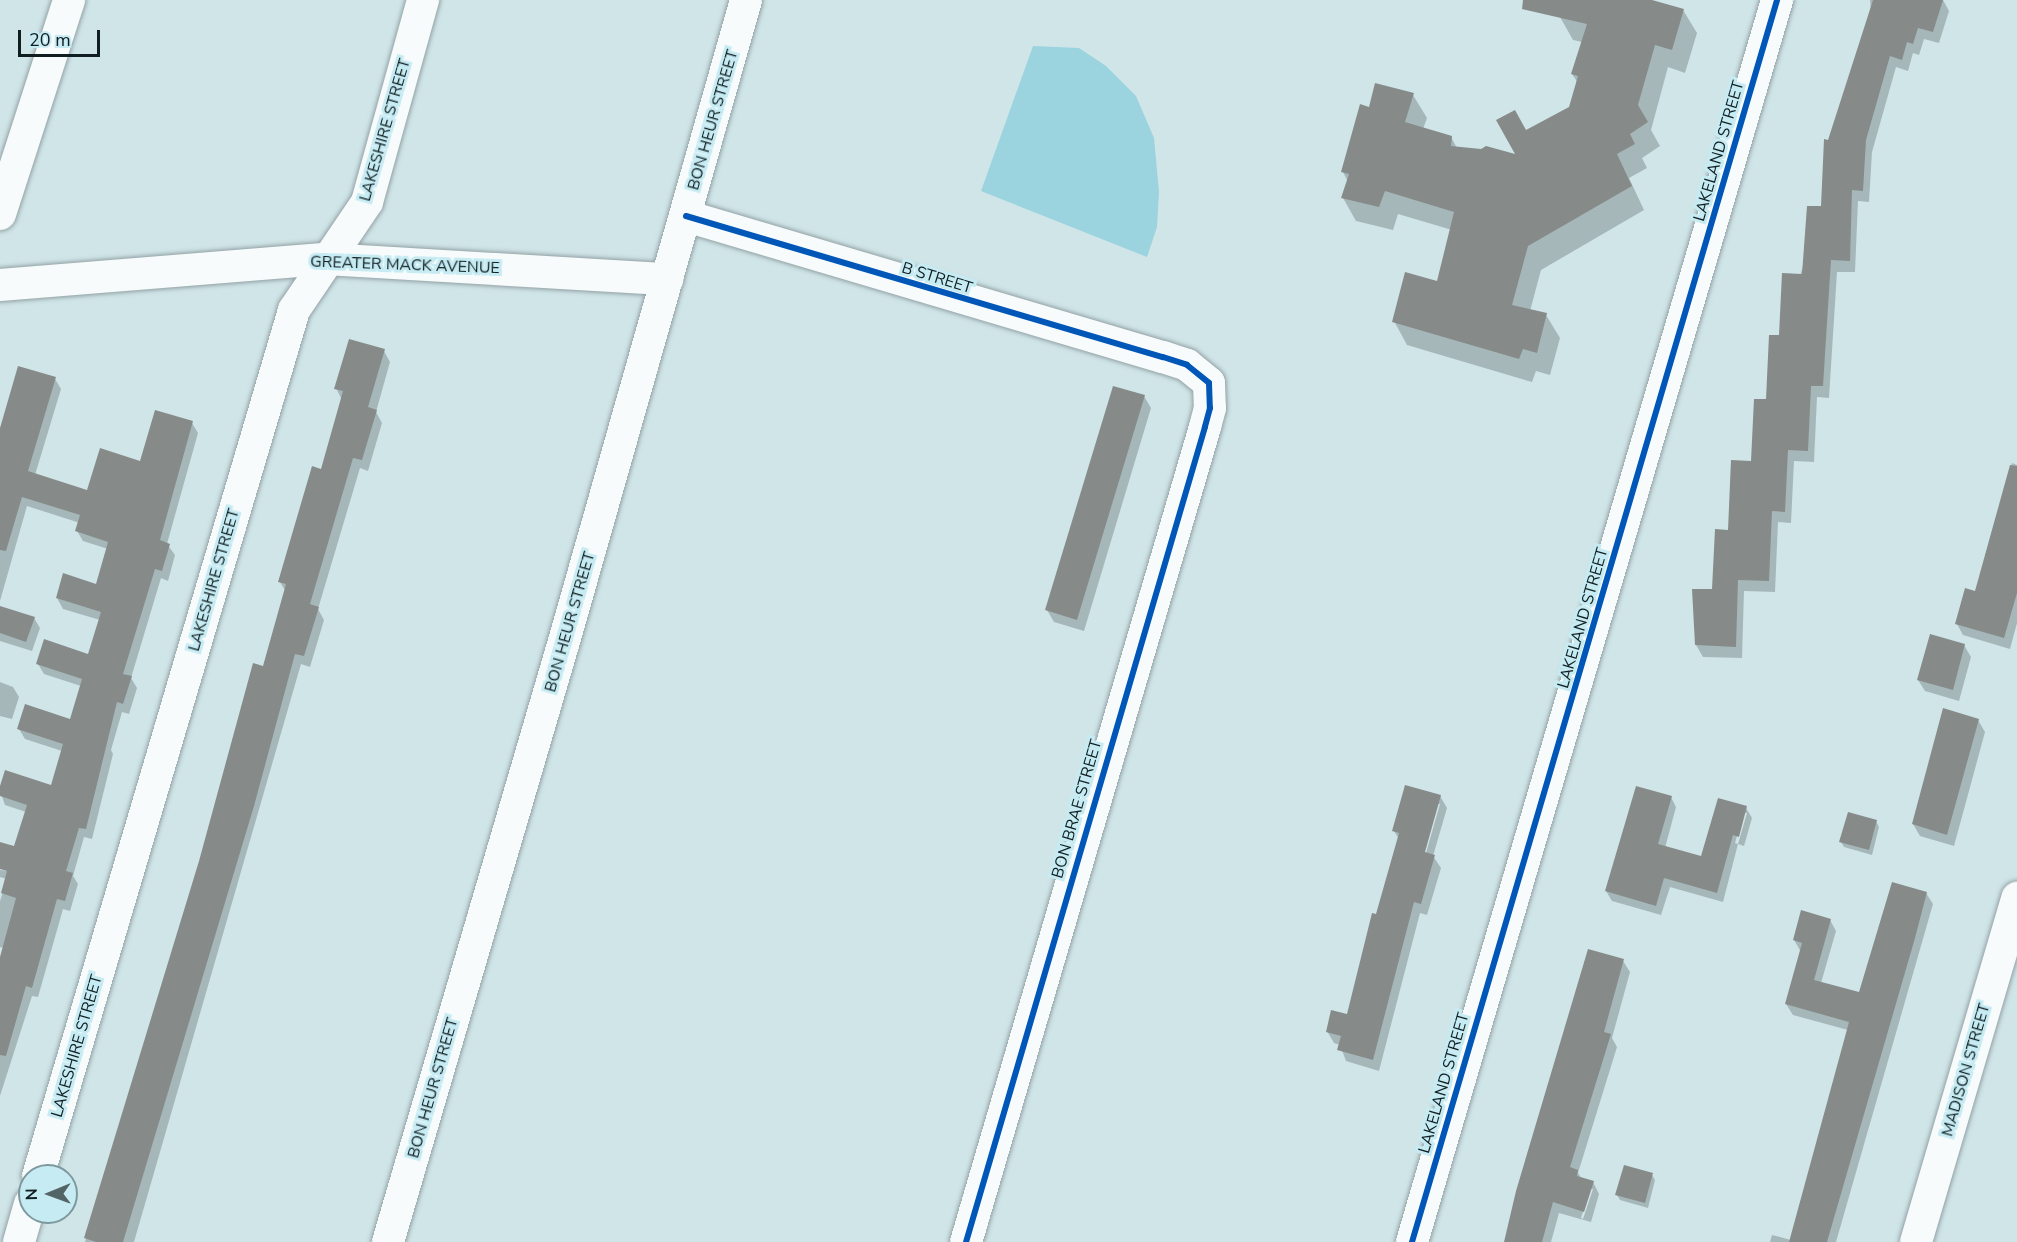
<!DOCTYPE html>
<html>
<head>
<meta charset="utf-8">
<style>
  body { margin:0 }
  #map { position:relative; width:2017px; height:1242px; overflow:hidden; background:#d0e5e8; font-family:"Nunito Sans",sans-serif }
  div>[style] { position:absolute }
  .green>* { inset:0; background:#9bd3df }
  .shadow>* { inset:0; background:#0003 }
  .building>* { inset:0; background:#868b8a }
  .roads { filter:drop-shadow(0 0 2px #92a2a5) drop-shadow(0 0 2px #92a2a5) }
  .street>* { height:32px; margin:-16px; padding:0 16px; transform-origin:16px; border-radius:16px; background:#f8fbfc }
  .cycleway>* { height:6px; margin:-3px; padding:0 3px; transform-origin:3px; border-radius:3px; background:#0057b8 }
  span { translate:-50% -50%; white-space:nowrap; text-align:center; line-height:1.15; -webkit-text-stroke:6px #c6ebf3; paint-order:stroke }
  .street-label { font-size:16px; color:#101e21 }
  .north { position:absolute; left:18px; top:1164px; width:60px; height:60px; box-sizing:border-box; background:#c6ebf3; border:2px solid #7d999f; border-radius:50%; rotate:269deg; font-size:16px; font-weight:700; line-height:24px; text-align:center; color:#101e21 }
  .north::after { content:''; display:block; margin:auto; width:21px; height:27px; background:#536467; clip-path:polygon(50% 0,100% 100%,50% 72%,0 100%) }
  .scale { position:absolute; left:18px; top:30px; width:82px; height:27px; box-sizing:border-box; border:3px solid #101e21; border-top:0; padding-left:8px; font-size:18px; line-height:21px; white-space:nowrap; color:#101e21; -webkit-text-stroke:4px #c6ebf3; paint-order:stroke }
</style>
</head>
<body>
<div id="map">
  <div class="green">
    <i style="clip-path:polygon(1033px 46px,1079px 48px,1106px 66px,1136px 96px,1154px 138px,1159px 192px,1157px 227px,1147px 257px,981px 191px)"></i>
  </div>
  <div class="shadow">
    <i style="clip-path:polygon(1564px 0,1646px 0,1683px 10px,1697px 33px,1685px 73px,1668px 67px,1651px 130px,1660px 146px,1642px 158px,1647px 168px,1629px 178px,1644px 210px,1541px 270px,1530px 311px,1546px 315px,1560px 338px,1550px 375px,1536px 371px,1532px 382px,1407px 345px,1394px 321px,1439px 283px,1452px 230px,1398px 214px,1393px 230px,1356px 221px,1343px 198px,1348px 182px,1343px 172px,1370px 109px,1413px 95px,1427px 118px,1423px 129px,1451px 137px,1457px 148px,1518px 157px,1526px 132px,1571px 109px,1578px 83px,1572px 74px,1582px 42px,1573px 40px,1560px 17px)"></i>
    <i style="clip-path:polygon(1870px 0,1943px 0,1949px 11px,1939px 43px,1924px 39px,1919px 55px,1913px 53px,1908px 71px,1896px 67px,1872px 152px,1869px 202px,1858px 201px,1855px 272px,1837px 272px,1829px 398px,1817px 397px,1814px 462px,1794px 461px,1791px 523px,1778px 522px,1775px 592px,1744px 591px,1742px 658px,1703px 657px,1696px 645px,1753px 462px,1780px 337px,1822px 208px,1829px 141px,1871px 12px)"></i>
    <i style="clip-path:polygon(384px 351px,390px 362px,376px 412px,382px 423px,368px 471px,360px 468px,318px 609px,324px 620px,310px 667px,301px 664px,134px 1242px,85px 1242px,200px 861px,264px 668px,286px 592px,280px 582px,322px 471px,342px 400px,336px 388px)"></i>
    <i style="clip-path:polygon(55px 379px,61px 389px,35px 475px,88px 492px,141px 462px,192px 423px,198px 433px,167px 544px,175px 555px,168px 581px,161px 578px,131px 678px,137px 688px,129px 714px,122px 712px,111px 750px,113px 754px,92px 839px,84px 837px,73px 876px,78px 884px,70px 911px,63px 909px,38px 997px,32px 996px,0 1096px,0 963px,4px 948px,0 947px,0 901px,7px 879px,0 877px,0 870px,15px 872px,0 867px,0 843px,15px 848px,26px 812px,5px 805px,0 791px,52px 787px,62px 751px,25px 739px,19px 729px,71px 721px,81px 686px,44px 674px,38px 664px,89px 655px,100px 620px,63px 609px,57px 598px,97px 585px,108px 549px,83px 541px,77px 531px,80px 523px,27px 506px,0 601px,0 433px)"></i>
    <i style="clip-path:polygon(1144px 396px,1151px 408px,1084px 631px,1054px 622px,1047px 610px)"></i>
    <i style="clip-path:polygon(2012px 463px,2017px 465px,2017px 623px,2010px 649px,1963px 635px,1957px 624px,1976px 593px)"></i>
    <i style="clip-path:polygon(0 608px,34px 618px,40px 628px,32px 651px,0 641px)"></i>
    <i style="clip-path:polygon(1964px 645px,1971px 657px,1959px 701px,1925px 691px,1918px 680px)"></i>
    <i style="clip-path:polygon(0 682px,13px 687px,19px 697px,12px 719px,0 716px)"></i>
    <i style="clip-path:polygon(1978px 720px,1985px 732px,1954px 846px,1920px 836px,1913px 824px)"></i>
    <i style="clip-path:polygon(evenodd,1440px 796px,1447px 808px,1433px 856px,1441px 868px,1427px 915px,1420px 913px,1379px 1071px,1346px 1061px,1340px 1045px,1334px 1043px,1327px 1031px,1348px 1016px,1399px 839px,1394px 831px,1440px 796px,1437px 804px,1440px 804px,1424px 860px,1421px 859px,1437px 804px)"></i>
    <i style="clip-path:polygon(evenodd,1671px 797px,1676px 807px,1665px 848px,1702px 858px,1746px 808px,1752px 818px,1744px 846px,1738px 844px,1723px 902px,1670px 887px,1661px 915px,1612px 901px,1606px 891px,1671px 797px,1744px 813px,1747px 813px,1738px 844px,1735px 843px,1744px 813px)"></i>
    <i style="clip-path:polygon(1876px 821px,1879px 827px,1872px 855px,1844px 847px,1841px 842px)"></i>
    <i style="clip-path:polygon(1926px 893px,1933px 904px,1836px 1242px,1770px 1242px,1772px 1235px,1791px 1240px,1848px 1030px,1793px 1015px,1786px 1004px,1801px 952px,1794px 940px,1830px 920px,1836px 931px,1821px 983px,1860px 994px)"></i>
    <i style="clip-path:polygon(evenodd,1623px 961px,1630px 972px,1612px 1038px,1617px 1047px,1578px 1173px,1582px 1179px,1593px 1182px,1599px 1194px,1591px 1222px,1559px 1213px,1551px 1242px,1505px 1242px,1623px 961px,1590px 1189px,1593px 1189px,1583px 1219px,1581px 1218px,1590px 1189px)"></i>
    <i style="clip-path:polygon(1652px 1175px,1655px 1180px,1648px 1208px,1620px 1200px,1617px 1195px)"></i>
  </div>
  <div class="building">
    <i style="clip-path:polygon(1523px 0,1652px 0,1684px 9px,1672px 50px,1655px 45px,1638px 105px,1648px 122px,1630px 134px,1635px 144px,1617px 154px,1632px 186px,1528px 246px,1512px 305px,1547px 313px,1537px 353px,1523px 349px,1519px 359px,1392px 322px,1405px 272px,1437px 281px,1454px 212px,1385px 191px,1379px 207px,1341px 198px,1349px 174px,1341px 172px,1360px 104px,1369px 107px,1375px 83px,1414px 93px,1405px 122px,1452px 136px,1451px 146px,1481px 149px,1486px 146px,1515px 154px,1496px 120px,1515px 110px,1526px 130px,1569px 107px,1578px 76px,1571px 74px,1587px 24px,1522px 9px)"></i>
    <i style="clip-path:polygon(1873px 0,1943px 0,1933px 32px,1918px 28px,1913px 44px,1907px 42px,1902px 60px,1890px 56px,1866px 140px,1863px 191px,1852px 190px,1850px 261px,1831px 260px,1823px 386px,1811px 386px,1808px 451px,1788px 450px,1785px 512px,1772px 511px,1769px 581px,1738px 580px,1736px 647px,1695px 645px,1692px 589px,1712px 589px,1715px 529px,1728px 530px,1731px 460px,1751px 461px,1754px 399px,1766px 399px,1769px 335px,1779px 335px,1782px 273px,1802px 274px,1807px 206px,1821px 206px,1824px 139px,1828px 140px)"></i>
    <i style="clip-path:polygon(349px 339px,385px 349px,368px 407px,377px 410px,362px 460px,353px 458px,310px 604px,319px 607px,304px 656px,295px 654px,254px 806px,123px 1242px,96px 1242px,84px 1238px,199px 861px,253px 663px,263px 666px,286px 584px,278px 582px,312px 466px,321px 469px,343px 391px,334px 389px)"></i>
    <i style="clip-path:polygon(18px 366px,56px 377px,28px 471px,87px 490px,100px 448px,140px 461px,155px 410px,193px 421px,160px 540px,170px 544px,162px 571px,155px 569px,123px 674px,132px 676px,123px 704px,117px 702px,86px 829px,79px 828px,66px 871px,73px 873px,65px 901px,57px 899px,32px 988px,26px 986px,6px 1056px,0 1055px,0 957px,16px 898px,1px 893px,7px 871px,0 869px,0 842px,14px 846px,27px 805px,0 796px,0 786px,5px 770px,51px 785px,63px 744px,17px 729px,25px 704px,70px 719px,82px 679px,36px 664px,44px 639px,88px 654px,101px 612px,56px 598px,63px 573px,96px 584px,108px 542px,75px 531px,80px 515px,22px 497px,6px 551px,0 550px,0 428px)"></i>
    <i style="clip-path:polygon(1113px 386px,1145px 395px,1077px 620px,1045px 610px)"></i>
    <i style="clip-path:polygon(2010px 465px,2017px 466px,2017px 593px,2004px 638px,1955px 624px,1965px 588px,1975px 591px)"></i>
    <i style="clip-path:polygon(0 606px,35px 617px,26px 642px,0 633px)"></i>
    <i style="clip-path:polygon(1930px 634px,1965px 644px,1953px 690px,1917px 680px)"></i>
    <i style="clip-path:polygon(1943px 708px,1979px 719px,1947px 835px,1912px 824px)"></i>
    <i style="clip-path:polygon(1405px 785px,1441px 795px,1425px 852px,1435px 855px,1421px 904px,1414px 902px,1373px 1060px,1337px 1050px,1341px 1036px,1326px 1032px,1331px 1010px,1347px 1014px,1372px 913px,1376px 914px,1399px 833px,1392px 831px)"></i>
    <i style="clip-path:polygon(1636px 786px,1672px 796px,1658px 844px,1701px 856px,1718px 798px,1747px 806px,1739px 837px,1733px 835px,1717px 893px,1664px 878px,1656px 906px,1605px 891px)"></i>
    <i style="clip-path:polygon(1848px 812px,1877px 820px,1869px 850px,1839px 842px)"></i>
    <i style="clip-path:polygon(1892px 882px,1927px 892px,1915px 938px,1827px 1242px,1789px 1242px,1849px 1022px,1785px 1004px,1802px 943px,1793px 940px,1801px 910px,1831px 919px,1814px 980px,1859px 992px)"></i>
    <i style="clip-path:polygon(1588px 949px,1624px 959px,1604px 1032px,1611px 1034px,1570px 1167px,1578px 1170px,1577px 1176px,1594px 1181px,1584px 1212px,1553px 1202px,1542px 1242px,1504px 1242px,1516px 1191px)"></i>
    <i style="clip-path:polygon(1624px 1165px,1653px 1173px,1645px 1203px,1615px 1195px)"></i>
  </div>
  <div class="roads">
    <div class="street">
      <i style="left:0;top:214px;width:225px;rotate:-72.1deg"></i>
      <i style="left:686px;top:216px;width:497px;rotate:16.5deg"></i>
      <i style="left:1163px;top:357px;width:25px;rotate:18deg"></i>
      <i style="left:1187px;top:365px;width:28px;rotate:39deg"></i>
      <i style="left:1209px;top:383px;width:25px;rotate:88deg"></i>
      <i style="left:1210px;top:408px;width:20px;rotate:105deg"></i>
      <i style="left:1205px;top:427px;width:849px;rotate:106.34deg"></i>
      <i style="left:0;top:285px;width:327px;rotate:-4.6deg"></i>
      <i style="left:326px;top:259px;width:342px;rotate:3.4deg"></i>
      <i style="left:38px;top:1176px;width:903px;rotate:-73.53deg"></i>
      <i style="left:294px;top:310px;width:130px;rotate:-55.9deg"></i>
      <i style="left:367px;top:202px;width:210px;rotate:-74.5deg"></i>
      <i style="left:19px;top:1242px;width:40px;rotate:-74deg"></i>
      <i style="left:388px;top:1242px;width:629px;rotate:-73.67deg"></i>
      <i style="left:565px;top:638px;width:663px;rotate:-74.16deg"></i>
      <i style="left:1412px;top:1242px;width:1295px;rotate:-73.62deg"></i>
      <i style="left:1916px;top:1242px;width:359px;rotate:-73.6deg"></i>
    </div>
  </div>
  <div class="cycleway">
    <i style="left:686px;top:216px;width:497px;rotate:16.5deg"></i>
    <i style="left:1163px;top:357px;width:25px;rotate:18deg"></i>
    <i style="left:1187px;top:365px;width:28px;rotate:39deg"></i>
    <i style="left:1209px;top:383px;width:25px;rotate:88deg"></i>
    <i style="left:1210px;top:408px;width:20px;rotate:105deg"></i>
    <i style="left:1205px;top:427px;width:849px;rotate:106.34deg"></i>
    <i style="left:1412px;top:1242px;width:1295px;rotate:-73.62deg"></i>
  </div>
  <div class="street-label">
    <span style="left:713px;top:120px;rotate:-74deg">BON HEUR STREET</span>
    <span style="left:385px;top:130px;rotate:-74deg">LAKESHIRE STREET</span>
    <span style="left:1719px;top:151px;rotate:-74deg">LAKELAND STREET</span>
    <span style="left:405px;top:265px;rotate:2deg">GREATER MACK AVENUE</span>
    <span style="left:937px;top:278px;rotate:17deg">B STREET</span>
    <span style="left:214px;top:580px;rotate:-74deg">LAKESHIRE STREET</span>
    <span style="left:1583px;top:618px;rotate:-74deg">LAKELAND STREET</span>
    <span style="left:570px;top:622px;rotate:-74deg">BON HEUR STREET</span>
    <span style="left:1077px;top:809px;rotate:-74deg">BON BRAE STREET</span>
    <span style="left:77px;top:1046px;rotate:-74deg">LAKESHIRE STREET</span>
    <span style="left:1966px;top:1070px;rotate:-74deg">MADISON STREET</span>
    <span style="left:1444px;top:1083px;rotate:-74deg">LAKELAND STREET</span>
    <span style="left:433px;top:1088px;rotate:-74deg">BON HEUR STREET</span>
  </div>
  <div class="north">N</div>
  <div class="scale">20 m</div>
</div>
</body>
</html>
